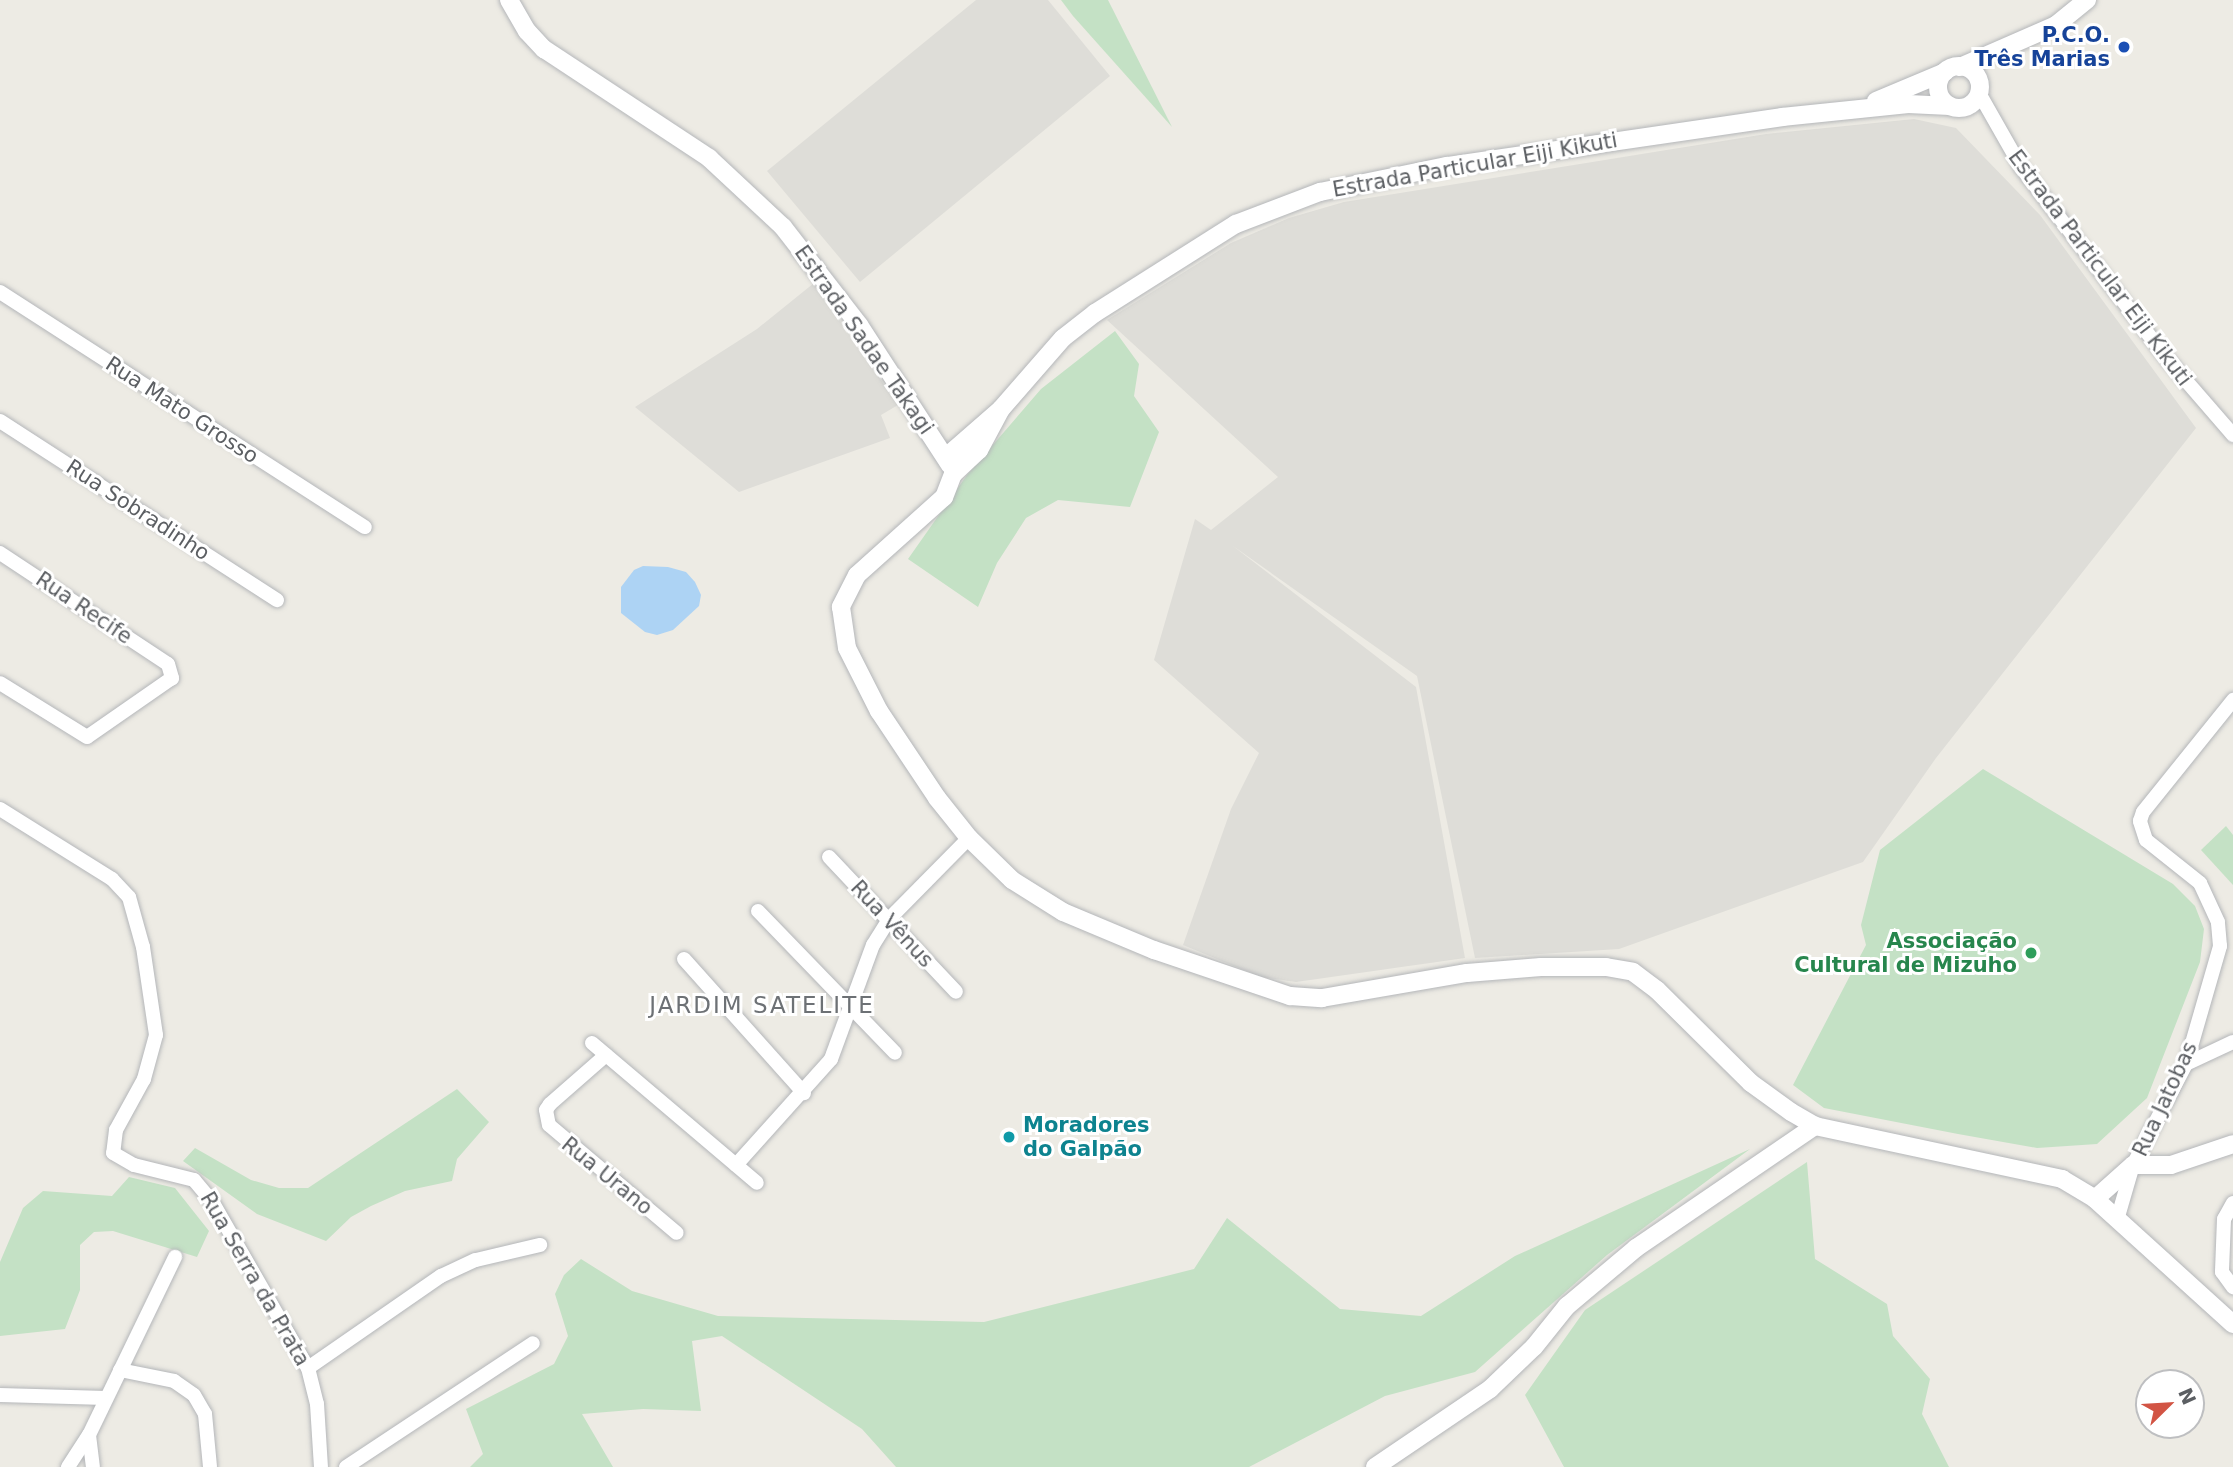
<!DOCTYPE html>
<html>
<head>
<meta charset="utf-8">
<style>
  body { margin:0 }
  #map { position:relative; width:2233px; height:1467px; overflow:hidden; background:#edebe4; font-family:"DejaVu Sans",sans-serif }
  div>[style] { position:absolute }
  .industrial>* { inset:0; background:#deddd8 }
  .green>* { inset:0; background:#c4e1c5 }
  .water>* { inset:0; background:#add3f4 }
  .roads { filter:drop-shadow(0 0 2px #b4b6b9) drop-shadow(0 0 2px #b4b6b9) }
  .minor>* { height:14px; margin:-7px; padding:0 7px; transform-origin:7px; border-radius:7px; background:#fff }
  .tertiary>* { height:18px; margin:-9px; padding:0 9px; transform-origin:9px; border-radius:9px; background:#fff }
  .tertiary>.ring { margin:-9px; padding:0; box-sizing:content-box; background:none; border:18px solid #fff; border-radius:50% }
  .dots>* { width:19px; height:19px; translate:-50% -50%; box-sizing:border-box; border:4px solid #fff; border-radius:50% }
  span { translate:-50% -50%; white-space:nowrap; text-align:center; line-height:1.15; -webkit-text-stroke:6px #fff; paint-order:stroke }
  .transit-label { font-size:21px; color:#164399; font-weight:700 }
  .right { translate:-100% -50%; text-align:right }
  .street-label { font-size:21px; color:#5c5f63 }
  .leisure-label { font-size:21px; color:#27864d; font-weight:700 }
  .culture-label { font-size:21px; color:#0d838f; font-weight:700 }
  .left { translate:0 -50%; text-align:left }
  .neighbourhood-label { font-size:23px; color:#6d7175; letter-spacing:2px }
  .north { position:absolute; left:2135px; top:1369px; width:70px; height:70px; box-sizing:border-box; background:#fff; border:2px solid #bebfc1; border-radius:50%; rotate:66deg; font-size:19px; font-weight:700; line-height:28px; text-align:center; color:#5c5f63 }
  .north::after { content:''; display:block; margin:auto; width:24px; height:32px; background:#d25444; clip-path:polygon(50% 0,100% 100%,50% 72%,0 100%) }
</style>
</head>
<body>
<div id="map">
  <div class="industrial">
    <i style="clip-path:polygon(976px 0,1048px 0,1110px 76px,860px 282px,767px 171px)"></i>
    <i style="clip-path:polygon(1914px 119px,1956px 128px,2040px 215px,2196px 428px,1936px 758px,1863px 862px,1619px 949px,1475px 958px,1417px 676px,1233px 546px,1416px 687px,1465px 958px,1296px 982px,1261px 977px,1183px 945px,1231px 809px,1259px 753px,1154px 660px,1195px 519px,1211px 530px,1278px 477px,1107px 320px,1231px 243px,1289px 218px,1344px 202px,1766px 134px)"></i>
    <i style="clip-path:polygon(814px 283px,898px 405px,881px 415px,890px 438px,739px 492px,635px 407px,757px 329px)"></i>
  </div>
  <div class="green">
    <i style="clip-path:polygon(1061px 0,1108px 0,1172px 127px,1073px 16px)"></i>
    <i style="clip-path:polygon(1115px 331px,1139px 364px,1134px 396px,1159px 432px,1130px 507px,1058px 500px,1026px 518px,997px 563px,978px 607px,908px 559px,967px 475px,1041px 389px)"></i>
    <i style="clip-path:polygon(1983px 769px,2173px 884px,2195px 906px,2204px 929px,2200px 962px,2147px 1098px,2097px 1144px,2037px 1148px,1958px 1134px,1824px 1108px,1793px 1085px,1866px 945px,1861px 925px,1880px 850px)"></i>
    <i style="clip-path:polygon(2226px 826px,2233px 835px,2233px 885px,2201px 850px)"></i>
    <i style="clip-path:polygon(457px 1089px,489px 1122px,457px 1159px,452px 1181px,405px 1191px,371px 1206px,351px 1217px,326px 1241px,257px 1214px,183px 1161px,195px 1148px,251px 1180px,279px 1188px,308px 1188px)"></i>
    <i style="clip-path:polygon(1750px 1149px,1607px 1255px,1475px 1372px,1385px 1396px,1249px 1467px,896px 1467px,862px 1429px,722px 1336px,692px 1341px,701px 1411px,643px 1409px,582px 1414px,613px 1467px,470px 1467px,483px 1454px,466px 1409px,554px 1364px,568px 1336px,555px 1294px,564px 1275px,581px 1259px,632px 1291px,718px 1316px,984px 1322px,1194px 1269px,1227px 1218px,1340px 1309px,1421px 1316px,1515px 1256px)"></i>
    <i style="clip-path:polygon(1807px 1162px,1815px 1259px,1887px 1304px,1893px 1336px,1930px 1379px,1922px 1414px,1949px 1467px,1564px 1467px,1525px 1395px,1585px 1310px)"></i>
    <i style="clip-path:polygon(129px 1177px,175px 1188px,209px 1231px,197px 1257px,113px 1231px,94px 1232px,80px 1245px,80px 1290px,65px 1329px,0 1336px,0 1262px,23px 1208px,43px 1191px,112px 1196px)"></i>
  </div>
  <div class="water">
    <i style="clip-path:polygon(643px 566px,668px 567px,686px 572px,695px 582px,701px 595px,699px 606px,673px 630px,657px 635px,645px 632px,621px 613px,621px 587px,634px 570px)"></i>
  </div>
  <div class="roads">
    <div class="minor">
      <i style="left:1979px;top:93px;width:85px;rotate:60.4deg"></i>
      <i style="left:2021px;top:167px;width:244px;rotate:52.7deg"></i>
      <i style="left:2169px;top:361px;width:98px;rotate:49.1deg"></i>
      <i style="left:0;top:292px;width:434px;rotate:32.8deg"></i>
      <i style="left:0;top:421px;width:330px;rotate:32.9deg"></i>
      <i style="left:0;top:553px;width:201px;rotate:33.5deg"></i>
      <i style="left:168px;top:664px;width:15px;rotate:74deg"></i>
      <i style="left:172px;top:678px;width:103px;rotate:145.2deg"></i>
      <i style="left:87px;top:737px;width:102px;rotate:-148.2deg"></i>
      <i style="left:0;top:809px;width:132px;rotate:32deg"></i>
      <i style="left:112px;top:879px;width:25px;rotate:47deg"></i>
      <i style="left:129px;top:897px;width:52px;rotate:74.4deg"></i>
      <i style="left:143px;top:947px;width:89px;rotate:81.6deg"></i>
      <i style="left:156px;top:1035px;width:46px;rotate:105.3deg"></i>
      <i style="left:144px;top:1079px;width:58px;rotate:118.8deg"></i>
      <i style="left:116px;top:1130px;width:23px;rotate:97deg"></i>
      <i style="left:113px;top:1153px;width:24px;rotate:30deg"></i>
      <i style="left:134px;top:1165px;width:62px;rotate:14deg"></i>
      <i style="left:194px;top:1180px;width:30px;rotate:50deg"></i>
      <i style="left:213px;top:1203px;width:190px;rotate:60.1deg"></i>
      <i style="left:308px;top:1368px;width:37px;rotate:76deg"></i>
      <i style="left:317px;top:1404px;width:63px;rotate:86.4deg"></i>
      <i style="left:829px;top:857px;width:185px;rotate:46.7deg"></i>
      <i style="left:758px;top:911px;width:197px;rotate:46deg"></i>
      <i style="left:684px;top:959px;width:180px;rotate:48.2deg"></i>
      <i style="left:592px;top:1043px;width:216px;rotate:40.3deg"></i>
      <i style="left:606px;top:1055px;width:74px;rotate:138.8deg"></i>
      <i style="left:550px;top:1104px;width:7px;rotate:124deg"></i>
      <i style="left:546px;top:1110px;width:15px;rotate:79deg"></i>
      <i style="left:549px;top:1125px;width:167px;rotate:40.2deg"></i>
      <i style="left:2186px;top:1064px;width:52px;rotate:-25.1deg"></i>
      <i style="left:736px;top:1165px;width:142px;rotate:-48.1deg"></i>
      <i style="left:831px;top:1059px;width:121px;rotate:-69.8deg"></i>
      <i style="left:873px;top:945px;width:31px;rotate:-58deg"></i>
      <i style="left:889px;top:919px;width:114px;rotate:-45.4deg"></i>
      <i style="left:2233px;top:1203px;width:18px;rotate:119deg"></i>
      <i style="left:2224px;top:1219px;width:53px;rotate:92.2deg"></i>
      <i style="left:2222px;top:1272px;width:19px;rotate:54deg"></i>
      <i style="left:2117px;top:1220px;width:57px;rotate:-73.8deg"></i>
      <i style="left:2133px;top:1165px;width:114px;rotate:-62.3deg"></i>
      <i style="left:2186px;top:1064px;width:123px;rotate:-73.9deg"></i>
      <i style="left:2220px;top:946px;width:24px;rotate:-95deg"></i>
      <i style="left:2218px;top:922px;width:43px;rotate:-114.8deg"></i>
      <i style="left:2200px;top:883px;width:69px;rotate:-141.5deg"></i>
      <i style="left:2146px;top:840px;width:20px;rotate:-108deg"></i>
      <i style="left:2140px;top:821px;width:9px;rotate:-72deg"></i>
      <i style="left:2143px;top:812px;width:144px;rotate:-51.2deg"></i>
      <i style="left:308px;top:1368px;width:162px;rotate:-34.7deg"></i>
      <i style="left:441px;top:1276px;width:38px;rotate:-25deg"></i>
      <i style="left:476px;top:1260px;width:66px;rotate:-13.2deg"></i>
      <i style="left:120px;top:1370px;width:55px;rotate:11.5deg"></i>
      <i style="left:174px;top:1381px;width:24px;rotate:35deg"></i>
      <i style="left:194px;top:1395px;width:22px;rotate:60deg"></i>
      <i style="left:205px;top:1414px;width:53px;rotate:84.6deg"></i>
      <i style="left:0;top:1395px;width:106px;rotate:1.6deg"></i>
      <i style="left:89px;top:1435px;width:32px;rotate:83deg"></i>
      <i style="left:68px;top:1467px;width:38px;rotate:-57deg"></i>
      <i style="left:89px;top:1435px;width:198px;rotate:-64.2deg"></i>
      <i style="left:346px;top:1467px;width:224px;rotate:-33.5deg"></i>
    </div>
    <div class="tertiary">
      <i style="left:509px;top:0;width:36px;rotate:60deg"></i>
      <i style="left:527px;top:31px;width:25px;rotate:47deg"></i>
      <i style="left:544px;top:49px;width:198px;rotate:33.4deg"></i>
      <i style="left:709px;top:158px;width:101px;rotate:43deg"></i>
      <i style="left:783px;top:227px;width:124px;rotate:52.2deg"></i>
      <i style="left:859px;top:325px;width:167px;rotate:57deg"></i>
      <i class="ring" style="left:1938px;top:66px;width:24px;height:24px"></i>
      <i style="left:1960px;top:67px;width:105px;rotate:-23.6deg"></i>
      <i style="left:2056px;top:25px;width:40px;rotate:-39deg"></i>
      <i style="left:1876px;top:101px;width:75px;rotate:-22.8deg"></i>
      <i style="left:1001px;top:409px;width:47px;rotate:118.2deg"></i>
      <i style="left:979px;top:450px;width:35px;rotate:137deg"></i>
      <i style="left:953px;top:474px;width:25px;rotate:111deg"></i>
      <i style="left:944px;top:497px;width:117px;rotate:138.1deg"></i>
      <i style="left:857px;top:575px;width:36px;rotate:117deg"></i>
      <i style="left:841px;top:607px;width:41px;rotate:81.7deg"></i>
      <i style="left:847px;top:648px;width:71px;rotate:63.1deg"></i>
      <i style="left:879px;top:711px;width:105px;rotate:56.3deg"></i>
      <i style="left:937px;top:798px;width:51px;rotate:51.3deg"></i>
      <i style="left:969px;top:838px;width:60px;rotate:44.3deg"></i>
      <i style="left:1012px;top:880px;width:60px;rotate:32.1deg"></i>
      <i style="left:1063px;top:912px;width:99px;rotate:22.7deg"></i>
      <i style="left:1154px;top:950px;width:144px;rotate:18.7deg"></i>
      <i style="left:1290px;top:996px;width:32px;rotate:4deg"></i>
      <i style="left:1322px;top:998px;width:147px;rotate:-9.8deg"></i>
      <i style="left:1467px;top:973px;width:74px;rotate:-4.6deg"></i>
      <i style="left:1541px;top:967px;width:65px"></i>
      <i style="left:1606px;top:967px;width:27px;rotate:10deg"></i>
      <i style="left:1633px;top:972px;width:30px;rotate:37deg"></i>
      <i style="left:1657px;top:990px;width:132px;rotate:44.7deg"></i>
      <i style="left:1751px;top:1083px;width:49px;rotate:35.9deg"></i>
      <i style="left:1791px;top:1112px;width:28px;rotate:30deg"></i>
      <i style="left:1815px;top:1126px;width:253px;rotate:12.1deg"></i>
      <i style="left:2062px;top:1179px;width:39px;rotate:31deg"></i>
      <i style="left:2095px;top:1199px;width:186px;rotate:42.2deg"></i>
      <i style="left:946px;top:457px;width:73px;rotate:-41.1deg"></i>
      <i style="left:1001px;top:409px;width:94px;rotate:-48.9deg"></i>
      <i style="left:1063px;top:338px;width:41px;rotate:-38deg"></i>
      <i style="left:1095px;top:313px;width:167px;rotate:-32.3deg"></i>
      <i style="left:1236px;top:224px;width:90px;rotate:-20.9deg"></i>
      <i style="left:1320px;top:192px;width:130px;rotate:-11.6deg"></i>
      <i style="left:1447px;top:166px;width:339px;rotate:-8.3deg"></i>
      <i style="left:1782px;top:117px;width:127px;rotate:-5.9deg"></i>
      <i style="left:1908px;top:104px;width:42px;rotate:2.7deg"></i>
      <i style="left:2095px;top:1199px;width:51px;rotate:-41.8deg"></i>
      <i style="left:2133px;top:1165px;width:38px"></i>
      <i style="left:2171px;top:1165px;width:65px;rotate:-18.7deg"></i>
      <i style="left:1375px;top:1467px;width:139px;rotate:-34.1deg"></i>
      <i style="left:1490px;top:1389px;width:61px;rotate:-43.7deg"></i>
      <i style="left:1534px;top:1347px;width:53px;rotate:-51.2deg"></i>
      <i style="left:1567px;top:1306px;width:90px;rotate:-40deg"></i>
      <i style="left:1636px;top:1248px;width:217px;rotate:-34.3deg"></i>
    </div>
  </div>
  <div class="dots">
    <i style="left:2124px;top:47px;background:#1a4fb4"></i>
    <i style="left:2031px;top:953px;background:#2e9e5b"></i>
    <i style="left:1009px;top:1137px;background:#0f9aa8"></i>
  </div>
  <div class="transit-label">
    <span class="right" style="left:2110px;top:47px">P.C.O.<br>Três Marias</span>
  </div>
  <div class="street-label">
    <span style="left:1475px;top:165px;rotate:-10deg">Estrada Particular Eiji Kikuti</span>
    <span style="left:2100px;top:268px;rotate:53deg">Estrada Particular Eiji Kikuti</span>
    <span style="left:864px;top:340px;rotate:55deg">Estrada Sadae Takagi</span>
    <span style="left:182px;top:410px;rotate:33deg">Rua Mato Grosso</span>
    <span style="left:138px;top:510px;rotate:33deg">Rua Sobradinho</span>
    <span style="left:84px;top:608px;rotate:34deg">Rua Recife</span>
    <span style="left:892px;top:924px;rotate:47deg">Rua Vênus</span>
    <span style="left:2165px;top:1099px;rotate:-65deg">Rua Jatobas</span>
    <span style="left:607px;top:1176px;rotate:39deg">Rua Urano</span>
    <span style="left:255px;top:1279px;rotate:60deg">Rua Serra da Prata</span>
  </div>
  <div class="leisure-label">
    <span class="right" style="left:2017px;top:953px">Associação<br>Cultural de Mizuho</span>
  </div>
  <div class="culture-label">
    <span class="left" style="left:1023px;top:1137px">Moradores<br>do Galpão</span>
  </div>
  <div class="neighbourhood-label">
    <span style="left:762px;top:1005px">JARDIM SATELITE</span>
  </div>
  <div class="north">N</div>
</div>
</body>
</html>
